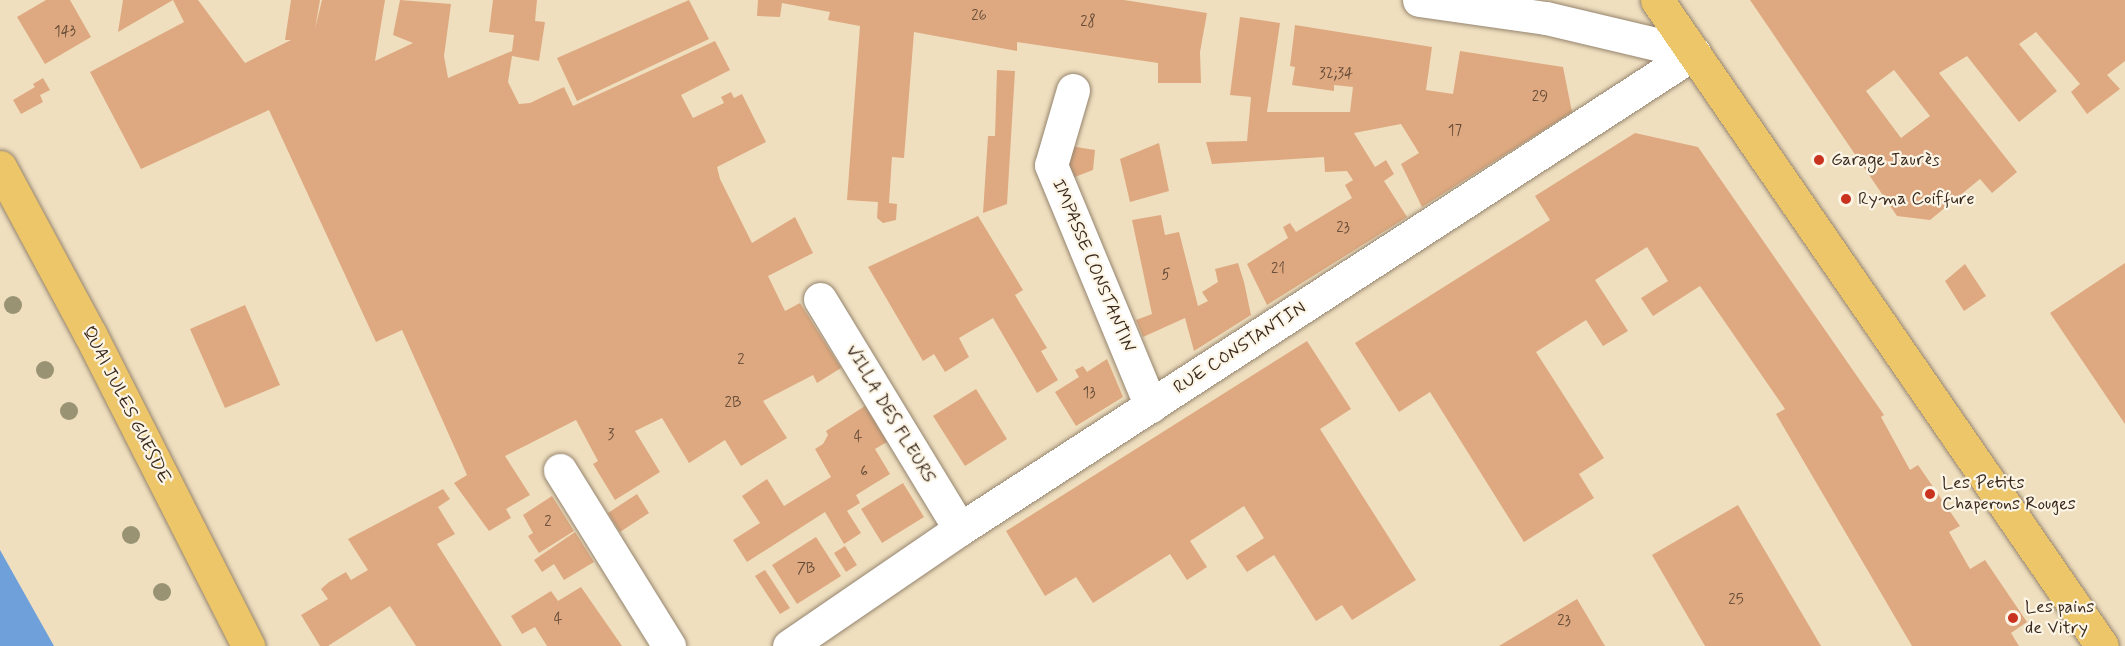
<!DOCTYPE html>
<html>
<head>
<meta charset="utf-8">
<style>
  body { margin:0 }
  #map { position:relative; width:2125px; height:646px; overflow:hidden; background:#efdfbf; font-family:Mynerve,sans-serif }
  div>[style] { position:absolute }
  .water>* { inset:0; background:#6fa0d9 }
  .building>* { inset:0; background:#dea980 }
  .roads { filter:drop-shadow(0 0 2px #95846e) drop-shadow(0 0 2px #95846e) }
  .minor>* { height:33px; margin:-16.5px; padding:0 16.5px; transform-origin:16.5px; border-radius:16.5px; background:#fff }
  .major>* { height:33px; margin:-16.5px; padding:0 16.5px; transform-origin:16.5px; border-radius:16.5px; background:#ecc669 }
  .trees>* { width:18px; height:18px; margin:-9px; border-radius:50%; background:#999374 }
  .dots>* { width:16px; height:16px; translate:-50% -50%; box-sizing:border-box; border:3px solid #fcf5e5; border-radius:50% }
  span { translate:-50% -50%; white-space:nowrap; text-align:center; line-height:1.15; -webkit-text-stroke:4.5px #fcf5e5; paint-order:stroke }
  .number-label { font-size:15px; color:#644a36 }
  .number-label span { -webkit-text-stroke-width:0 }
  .poi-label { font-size:18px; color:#3b2a1e }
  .left { translate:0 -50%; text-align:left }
  .street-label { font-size:18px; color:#3b2a1e }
</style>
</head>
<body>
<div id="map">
  <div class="water">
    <i style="clip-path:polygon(0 550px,54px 646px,0 646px)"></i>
  </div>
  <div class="building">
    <i style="clip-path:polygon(46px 0,70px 0,91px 37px,45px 64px,17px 17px)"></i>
    <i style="clip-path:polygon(123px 0,198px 0,245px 63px,291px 40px,285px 40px,291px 0,320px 0,315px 29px,322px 0,385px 0,375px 61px,413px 43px,393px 35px,400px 0,451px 4px,444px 56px,448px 78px,512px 51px,514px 35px,489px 32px,493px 0,537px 0,535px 21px,545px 22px,539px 61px,512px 56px,508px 82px,519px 104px,530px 103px,564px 87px,573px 106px,715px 41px,730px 70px,681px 95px,693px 118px,724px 103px,721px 97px,731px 92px,734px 98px,742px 94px,766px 142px,717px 167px,720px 179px,752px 243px,795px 217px,813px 253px,768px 276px,785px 311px,800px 303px,841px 368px,817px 383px,813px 375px,763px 401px,787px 438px,741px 466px,725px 440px,689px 463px,662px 418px,635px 431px,660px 472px,615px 500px,593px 464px,598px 461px,576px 420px,505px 456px,530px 495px,506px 509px,511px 518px,489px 531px,454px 483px,467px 475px,402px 330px,376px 342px,269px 110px,141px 169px,90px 72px,184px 22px,173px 0,118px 32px)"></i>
    <i style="clip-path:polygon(689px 0,709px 39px,577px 101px,557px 58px)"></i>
    <i style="clip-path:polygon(758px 0,1124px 0,1207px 13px,1200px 52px,1201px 83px,1158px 83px,1158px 63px,1017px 42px,1017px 51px,914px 32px,904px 158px,892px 157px,889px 203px,897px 204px,896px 220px,883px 223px,877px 218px,878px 202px,847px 200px,860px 26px,828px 20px,830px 12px,782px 3px,780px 17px,757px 16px)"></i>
    <i style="clip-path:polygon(evenodd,1750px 0,2125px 0,2125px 61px,2107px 75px,2120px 89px,2087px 114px,2071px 92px,2080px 84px,2036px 32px,2019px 44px,2057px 91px,2019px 122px,1967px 56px,1939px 73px,2017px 172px,1992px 193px,1980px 179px,1930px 220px,1897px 216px,1750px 0,1894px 70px,1930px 116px,1901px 138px,1866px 91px,1894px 70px)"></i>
    <i style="clip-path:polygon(1240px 17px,1280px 23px,1267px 112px,1350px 112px,1353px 87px,1334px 85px,1334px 91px,1292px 85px,1295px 67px,1290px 66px,1295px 25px,1432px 47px,1426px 90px,1453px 94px,1460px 51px,1563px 67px,1572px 112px,1422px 207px,1401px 164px,1419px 153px,1401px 124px,1354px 133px,1375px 167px,1386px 160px,1394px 174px,1384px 181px,1407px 217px,1267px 305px,1247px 264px,1288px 238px,1283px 227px,1290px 223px,1296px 232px,1352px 198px,1345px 185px,1353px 180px,1347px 171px,1325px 172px,1324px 157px,1212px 164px,1206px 142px,1247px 141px,1251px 97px,1230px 95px)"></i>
    <i style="clip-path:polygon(997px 70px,1015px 71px,1007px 204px,983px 213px,988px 136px,995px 136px)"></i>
    <i style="clip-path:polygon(43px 78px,50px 90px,40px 95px,43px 102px,21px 114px,13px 100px,35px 87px,33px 84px)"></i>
    <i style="clip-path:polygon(1635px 133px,1698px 147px,1884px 415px,1881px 417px,1910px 470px,1918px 465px,1960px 526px,1949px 532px,1970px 569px,1985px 560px,2027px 622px,2011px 633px,2019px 646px,1912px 646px,1776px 414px,1785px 409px,1700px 286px,1653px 316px,1641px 298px,1668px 281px,1647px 247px,1595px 280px,1628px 331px,1603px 346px,1586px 320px,1536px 352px,1604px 458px,1579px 474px,1594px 498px,1524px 542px,1430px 392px,1399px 412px,1355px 343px,1550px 220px,1535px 196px)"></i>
    <i style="clip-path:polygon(1159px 143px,1169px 191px,1130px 202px,1120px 159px)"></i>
    <i style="clip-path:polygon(1070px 146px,1095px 150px,1093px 170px,1067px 180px)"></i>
    <i style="clip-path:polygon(1161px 215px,1165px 235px,1179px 232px,1198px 306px,1208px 301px,1202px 292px,1218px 282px,1215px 269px,1238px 263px,1244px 282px,1251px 315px,1194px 351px,1185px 318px,1143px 337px,1136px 320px,1152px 314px,1132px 220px)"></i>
    <i style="clip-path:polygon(978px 216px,1023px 290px,1015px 295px,1047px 348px,1041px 351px,1058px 380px,1037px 393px,993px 318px,959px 338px,969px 357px,945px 372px,934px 354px,923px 361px,868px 267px)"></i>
    <i style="clip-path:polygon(2125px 263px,2125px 424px,2050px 313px)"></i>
    <i style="clip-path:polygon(1965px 264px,1986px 296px,1964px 311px,1945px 281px)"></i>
    <i style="clip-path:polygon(245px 305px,280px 385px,225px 408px,190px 329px)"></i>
    <i style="clip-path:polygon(1307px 341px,1351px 409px,1320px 429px,1416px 580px,1352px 620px,1342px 605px,1316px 621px,1274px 555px,1247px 572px,1236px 556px,1264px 538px,1244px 506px,1190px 541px,1207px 567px,1187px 580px,1170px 554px,1093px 603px,1076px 577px,1045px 596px,1006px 531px)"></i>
    <i style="clip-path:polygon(1107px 359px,1123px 397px,1076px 426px,1055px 392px,1079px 377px,1075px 370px,1083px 366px,1087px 372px)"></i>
    <i style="clip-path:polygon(976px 389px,1007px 439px,965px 466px,933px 416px)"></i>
    <i style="clip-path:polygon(865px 406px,887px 442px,875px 449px,890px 474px,856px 495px,860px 503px,847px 511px,861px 533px,844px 544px,825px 512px,747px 562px,733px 540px,760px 523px,742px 496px,767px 479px,784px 506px,831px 477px,815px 449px,823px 444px,828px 435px,826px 431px)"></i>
    <i style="clip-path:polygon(903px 483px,924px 517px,882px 543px,861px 509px)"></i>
    <i style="clip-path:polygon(443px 489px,450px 499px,438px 507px,455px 534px,437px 544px,502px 646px,416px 646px,390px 606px,328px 646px,320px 646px,301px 615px,328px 599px,321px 589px,329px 582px,346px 572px,351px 580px,368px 570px,348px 539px)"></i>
    <i style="clip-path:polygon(637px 494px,649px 513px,620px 532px,608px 513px)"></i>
    <i style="clip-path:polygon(552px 496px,574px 531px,539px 553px,528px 536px,533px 533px,523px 515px)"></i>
    <i style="clip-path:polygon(1738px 505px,1821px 646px,1705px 646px,1652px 555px)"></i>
    <i style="clip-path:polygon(575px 532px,594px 562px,564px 580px,554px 564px,542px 572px,534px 560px)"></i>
    <i style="clip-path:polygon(816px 537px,841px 576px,797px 604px,772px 565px)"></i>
    <i style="clip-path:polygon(845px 546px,857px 565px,846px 572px,834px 553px)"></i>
    <i style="clip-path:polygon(765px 570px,790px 608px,780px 614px,755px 576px)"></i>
    <i style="clip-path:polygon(581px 587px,622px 646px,547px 646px,535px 627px,522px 634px,511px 616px,551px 591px,558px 601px)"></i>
    <i style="clip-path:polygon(1577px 599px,1605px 646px,1499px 646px)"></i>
  </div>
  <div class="roads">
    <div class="minor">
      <i style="left:1419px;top:0;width:128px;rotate:8.1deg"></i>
      <i style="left:1546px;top:18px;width:152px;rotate:13.3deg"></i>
      <i style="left:1073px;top:90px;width:78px;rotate:106.3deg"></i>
      <i style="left:1051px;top:165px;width:261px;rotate:67.5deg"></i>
      <i style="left:820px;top:299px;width:269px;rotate:58.7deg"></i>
      <i style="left:560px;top:470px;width:207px;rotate:58.2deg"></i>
      <i style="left:789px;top:646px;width:207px;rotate:-34.4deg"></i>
      <i style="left:960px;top:529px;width:875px;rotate:-32.96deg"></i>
    </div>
    <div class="major">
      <i style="left:1657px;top:0;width:784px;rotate:55.44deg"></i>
      <i style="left:0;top:167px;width:190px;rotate:61.7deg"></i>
      <i style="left:90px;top:334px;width:350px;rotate:63.1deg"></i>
    </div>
  </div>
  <div class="trees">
    <i style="left:13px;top:305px"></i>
    <i style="left:45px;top:370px"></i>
    <i style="left:69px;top:411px"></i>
    <i style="left:131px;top:535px"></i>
    <i style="left:162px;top:592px"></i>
  </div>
  <div class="dots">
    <i style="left:1819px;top:160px;background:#c8321e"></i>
    <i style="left:1846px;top:199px;background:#c8321e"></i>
    <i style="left:1930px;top:494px;background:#c8321e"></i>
    <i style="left:2013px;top:618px;background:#c8321e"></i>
  </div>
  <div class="number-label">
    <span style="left:979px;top:17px">26</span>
    <span style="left:1088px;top:23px">28</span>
    <span style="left:65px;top:33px">143</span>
    <span style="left:1336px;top:75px">32;34</span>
    <span style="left:1540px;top:98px">29</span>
    <span style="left:1455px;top:132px">17</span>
    <span style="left:1343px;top:229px">23</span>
    <span style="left:1278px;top:270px">21</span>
    <span style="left:1166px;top:276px">5</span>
    <span style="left:741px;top:361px">2</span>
    <span style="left:1089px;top:394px">13</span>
    <span style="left:733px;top:404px">2B</span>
    <span style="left:611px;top:436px">3</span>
    <span style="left:858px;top:438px">4</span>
    <span style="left:864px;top:473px">6</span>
    <span style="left:548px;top:523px">2</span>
    <span style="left:806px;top:570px">7B</span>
    <span style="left:1736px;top:601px">25</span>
    <span style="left:558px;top:620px">4</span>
    <span style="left:1564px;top:622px">23</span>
  </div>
  <div class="poi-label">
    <span class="left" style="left:1831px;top:160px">Garage Jaurès</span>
    <span class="left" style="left:1858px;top:199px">Ryma Coiffure</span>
    <span class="left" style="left:1942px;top:494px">Les Petits<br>Chaperons Rouges</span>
    <span class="left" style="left:2025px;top:618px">Les pains<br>de Vitry</span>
  </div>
  <div class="street-label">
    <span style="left:1093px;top:266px;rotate:67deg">IMPASSE CONSTANTIN</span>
    <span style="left:1240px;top:348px;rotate:-33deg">RUE CONSTANTIN</span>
    <span style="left:126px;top:405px;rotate:63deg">QUAI JULES GUESDE</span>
    <span style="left:890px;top:414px;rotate:59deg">VILLA DES FLEURS</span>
  </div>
</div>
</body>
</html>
